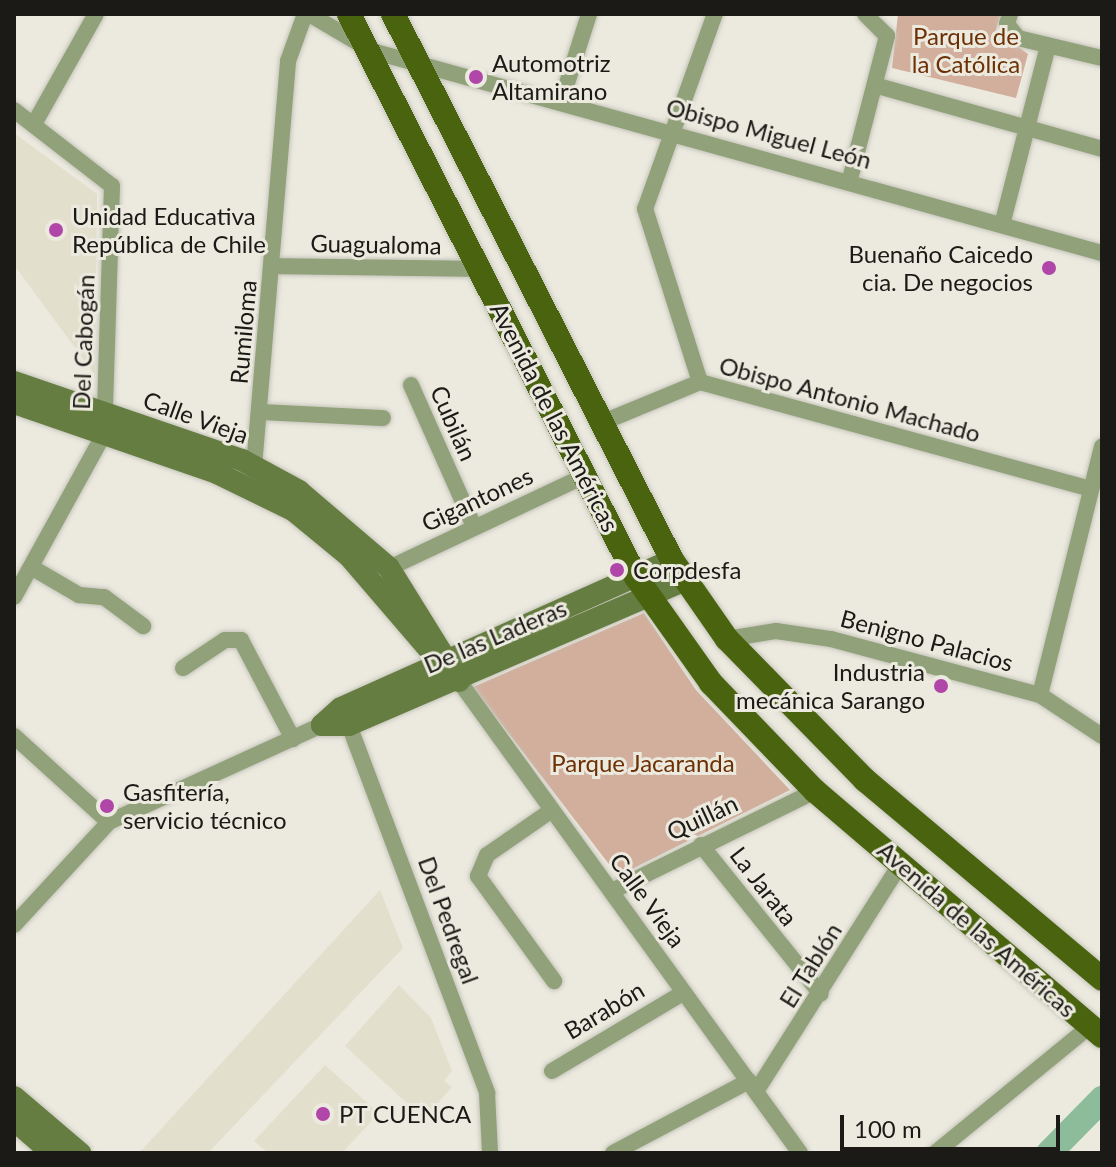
<!DOCTYPE html>
<html>
<head>
<meta charset="utf-8">
<style>
  body { margin:0 }
  #map { position:relative; width:1116px; height:1167px; overflow:hidden; background:#eceadf; font-family:Lato,sans-serif }
  div>[style] { position:absolute }
  .built>* { inset:0; background:#e2dfcc }
  .green>* { inset:0; background:#d2af9d }
  .river>* { height:26px; margin:-13px; padding:0 13px; transform-origin:13px; border-radius:13px; background:#8dbc9a }
  .roads { filter:drop-shadow(0 0 2px #c6c5bb) drop-shadow(0 0 2px #c6c5bb) }
  .street>* { height:16px; margin:-8px; padding:0 8px; transform-origin:8px; border-radius:8px; background:#91a17a }
  .secondary>* { height:22px; margin:-11px; padding:0 11px; transform-origin:11px; border-radius:11px; background:#667d42 }
  .primary>* { height:24px; margin:-12px; padding:0 12px; transform-origin:12px; border-radius:12px; background:#49630f }
  .dots>* { width:22px; height:22px; translate:-50% -50%; box-sizing:border-box; border:4px solid #eceadf; border-radius:50% }
  span { translate:-50% -50%; white-space:nowrap; text-align:center; line-height:1.15; -webkit-text-stroke:6px #eceadf; paint-order:stroke }
  .park-label { font-size:24px; color:#6d3005 }
  .poi-label { font-size:24px; color:#1b1a16 }
  .left { translate:0 -50%; text-align:left }
  .right { translate:-100% -50%; text-align:right }
  .street-label { font-size:24px; color:#1b1a16 }
  .frame { position:absolute; inset:0; border:16px solid #1b1a16; pointer-events:none }
  .scale { position:absolute; left:840px; top:1115px; width:220px; height:36px; box-sizing:border-box; border:4px solid #1b1a16; border-top:0; padding-left:10px; font-size:24px; line-height:28px; white-space:nowrap; color:#1b1a16; -webkit-text-stroke:6px #eceadf; paint-order:stroke }
</style>
</head>
<body>
<div id="map">
  <div class="built">
    <i style="clip-path:polygon(14px 133px,97px 194px,95px 375px,14px 265px)"></i>
    <i style="clip-path:polygon(380px 890px,403px 948px,208px 1153px,139px 1153px)"></i>
    <i style="clip-path:polygon(399px 985px,431px 1018px,452px 1071px,444px 1081px,452px 1087px,424px 1119px,345px 1046px)"></i>
    <i style="clip-path:polygon(325px 1065px,379px 1113px,342px 1153px,268px 1153px,254px 1141px)"></i>
  </div>
  <div class="green">
    <i style="clip-path:polygon(898px 14px,1001px 14px,996px 30px,1028px 54px,1016px 98px,892px 68px)"></i>
    <i style="clip-path:polygon(644px 613px,696px 690px,790px 790px,618px 876px,473px 687px)"></i>
  </div>
  <div class="river">
    <i style="left:1049px;top:1153px;width:76px;rotate:-45.5deg"></i>
  </div>
  <div class="roads">
    <div class="street">
      <i style="left:309px;top:14px;width:73px;rotate:30.4deg"></i>
      <i style="left:372px;top:51px;width:757px;rotate:15.47deg"></i>
      <i style="left:1010px;top:14px;width:10px;rotate:107deg"></i>
      <i style="left:1007px;top:24px;width:18px;rotate:52deg"></i>
      <i style="left:1018px;top:38px;width:86px;rotate:13.4deg"></i>
      <i style="left:878px;top:86px;width:233px;rotate:15.7deg"></i>
      <i style="left:561px;top:102px;width:92px;rotate:-72.3deg"></i>
      <i style="left:14px;top:110px;width:124px;rotate:37.8deg"></i>
      <i style="left:112px;top:186px;width:248px;rotate:91.8deg"></i>
      <i style="left:104px;top:434px;width:186px;rotate:118.9deg"></i>
      <i style="left:34px;top:124px;width:126px;rotate:-60.6deg"></i>
      <i style="left:850px;top:179px;width:148px;rotate:-75.5deg"></i>
      <i style="left:887px;top:36px;width:31px;rotate:-135deg"></i>
      <i style="left:1002px;top:225px;width:185px;rotate:-75.6deg"></i>
      <i style="left:273px;top:266px;width:205px;rotate:0.8deg"></i>
      <i style="left:700px;top:382px;width:182px;rotate:-107.6deg"></i>
      <i style="left:645px;top:209px;width:207px;rotate:-70.3deg"></i>
      <i style="left:411px;top:385px;width:152px;rotate:66deg"></i>
      <i style="left:259px;top:412px;width:124px;rotate:2.8deg"></i>
      <i style="left:601px;top:423px;width:107px;rotate:-22.5deg"></i>
      <i style="left:700px;top:382px;width:404px;rotate:15.3deg"></i>
      <i style="left:254px;top:467px;width:407px;rotate:-85.2deg"></i>
      <i style="left:288px;top:61px;width:50px;rotate:-70.1deg"></i>
      <i style="left:31px;top:567px;width:56px;rotate:30.3deg"></i>
      <i style="left:79px;top:595px;width:25px;rotate:5deg"></i>
      <i style="left:104px;top:597px;width:49px;rotate:36.6deg"></i>
      <i style="left:389px;top:568px;width:219px;rotate:-25.2deg"></i>
      <i style="left:727px;top:639px;width:50px;rotate:-9.3deg"></i>
      <i style="left:776px;top:631px;width:56px;rotate:8.3deg"></i>
      <i style="left:831px;top:639px;width:216px;rotate:15deg"></i>
      <i style="left:1040px;top:695px;width:74px;rotate:33.5deg"></i>
      <i style="left:183px;top:668px;width:50px;rotate:-33.7deg"></i>
      <i style="left:225px;top:640px;width:16px"></i>
      <i style="left:241px;top:640px;width:112px;rotate:62.3deg"></i>
      <i style="left:459px;top:681px;width:582px;rotate:54.15deg"></i>
      <i style="left:1040px;top:695px;width:256px;rotate:-76deg"></i>
      <i style="left:346px;top:717px;width:402px;rotate:69.4deg"></i>
      <i style="left:487px;top:1093px;width:60px;rotate:87.1deg"></i>
      <i style="left:14px;top:736px;width:128px;rotate:42.2deg"></i>
      <i style="left:552px;top:810px;width:79px;rotate:145.3deg"></i>
      <i style="left:487px;top:855px;width:23px;rotate:113deg"></i>
      <i style="left:478px;top:876px;width:130px;rotate:54.1deg"></i>
      <i style="left:701px;top:845px;width:191px;rotate:51.2deg"></i>
      <i style="left:612px;top:891px;width:226px;rotate:-26.2deg"></i>
      <i style="left:14px;top:925px;width:140px;rotate:-47.3deg"></i>
      <i style="left:109px;top:822px;width:234px;rotate:-24.5deg"></i>
      <i style="left:552px;top:1071px;width:152px;rotate:-30.8deg"></i>
      <i style="left:757px;top:1090px;width:269px;rotate:-57.6deg"></i>
      <i style="left:613px;top:1153px;width:154px;rotate:-27.9deg"></i>
      <i style="left:935px;top:1153px;width:199px;rotate:-39.3deg"></i>
    </div>
    <div class="secondary">
      <i style="left:14px;top:382px;width:241px;rotate:18.9deg"></i>
      <i style="left:242px;top:460px;width:65px;rotate:28.5deg"></i>
      <i style="left:299px;top:491px;width:118px;rotate:40.5deg"></i>
      <i style="left:389px;top:568px;width:133px;rotate:58.2deg"></i>
      <i style="left:14px;top:403px;width:215px;rotate:19deg"></i>
      <i style="left:217px;top:473px;width:85px;rotate:26deg"></i>
      <i style="left:293px;top:510px;width:72px;rotate:39.4deg"></i>
      <i style="left:349px;top:556px;width:158px;rotate:49.4deg"></i>
      <i style="left:322px;top:725px;width:27px"></i>
      <i style="left:349px;top:725px;width:366px;rotate:-23.3deg"></i>
      <i style="left:322px;top:725px;width:25px;rotate:-42deg"></i>
      <i style="left:341px;top:708px;width:363px;rotate:-24.1deg"></i>
      <i style="left:14px;top:1097px;width:87px;rotate:40.3deg"></i>
      <i style="left:14px;top:1120px;width:50px;rotate:41deg"></i>
    </div>
    <div class="primary">
      <i style="left:349px;top:14px;width:632px;rotate:62.99deg"></i>
      <i style="left:636px;top:577px;width:130px;rotate:54.7deg"></i>
      <i style="left:711px;top:683px;width:150px;rotate:46.1deg"></i>
      <i style="left:815px;top:791px;width:377px;rotate:40.5deg"></i>
      <i style="left:393px;top:14px;width:613px;rotate:62.93deg"></i>
      <i style="left:672px;top:560px;width:96px;rotate:55.2deg"></i>
      <i style="left:727px;top:639px;width:197px;rotate:45.6deg"></i>
      <i style="left:865px;top:780px;width:309px;rotate:40deg"></i>
    </div>
  </div>
  <div class="dots">
    <i style="left:476px;top:77px;background:#af46a8"></i>
    <i style="left:56px;top:230px;background:#af46a8"></i>
    <i style="left:1049px;top:268px;background:#af46a8"></i>
    <i style="left:617px;top:570px;background:#af46a8"></i>
    <i style="left:941px;top:686px;background:#af46a8"></i>
    <i style="left:107px;top:806px;background:#af46a8"></i>
    <i style="left:323px;top:1114px;background:#af46a8"></i>
  </div>
  <div class="park-label">
    <span style="left:966px;top:50px">Parque de<br>la Católica</span>
    <span style="left:643px;top:763px">Parque Jacaranda</span>
  </div>
  <div class="poi-label">
    <span class="left" style="left:492px;top:77px">Automotriz<br>Altamirano</span>
    <span class="left" style="left:72px;top:230px">Unidad Educativa<br>República de Chile</span>
    <span class="right" style="left:1033px;top:268px">Buenaño Caicedo<br>cia. De negocios</span>
    <span class="left" style="left:633px;top:570px">Corpdesfa</span>
    <span class="right" style="left:925px;top:686px">Industria<br>mecánica Sarango</span>
    <span class="left" style="left:123px;top:806px">Gasfitería,<br>servicio técnico</span>
    <span class="left" style="left:339px;top:1114px">PT CUENCA</span>
  </div>
  <div class="street-label">
    <span style="left:769px;top:133px;rotate:15deg">Obispo Miguel León</span>
    <span style="left:376px;top:244px;rotate:1deg">Guagualoma</span>
    <span style="left:243px;top:332px;rotate:-85deg">Rumiloma</span>
    <span style="left:83px;top:342px;rotate:-88deg">Del Cabogán</span>
    <span style="left:850px;top:399px;rotate:15deg">Obispo Antonio Machado</span>
    <span style="left:196px;top:417px;rotate:20deg">Calle Vieja</span>
    <span style="left:555px;top:417px;rotate:63deg">Avenida de las Américas</span>
    <span style="left:454px;top:423px;rotate:66deg">Cubilán</span>
    <span style="left:477px;top:499px;rotate:-25deg">Gigantones</span>
    <span style="left:495px;top:636px;rotate:-23deg">De las Laderas</span>
    <span style="left:927px;top:640px;rotate:15deg">Benigno Palacios</span>
    <span style="left:702px;top:817px;rotate:-25deg">Quillán</span>
    <span style="left:764px;top:886px;rotate:52deg">La Jarata</span>
    <span style="left:648px;top:900px;rotate:54deg">Calle Vieja</span>
    <span style="left:449px;top:920px;rotate:70deg">Del Pedregal</span>
    <span style="left:977px;top:929px;rotate:41deg">Avenida de las Américas</span>
    <span style="left:810px;top:965px;rotate:-58deg">El Tablón</span>
    <span style="left:604px;top:1010px;rotate:-31deg">Barabón</span>
  </div>
  <div class="frame"></div>
  <div class="scale">100 m</div>
</div>
</body>
</html>
